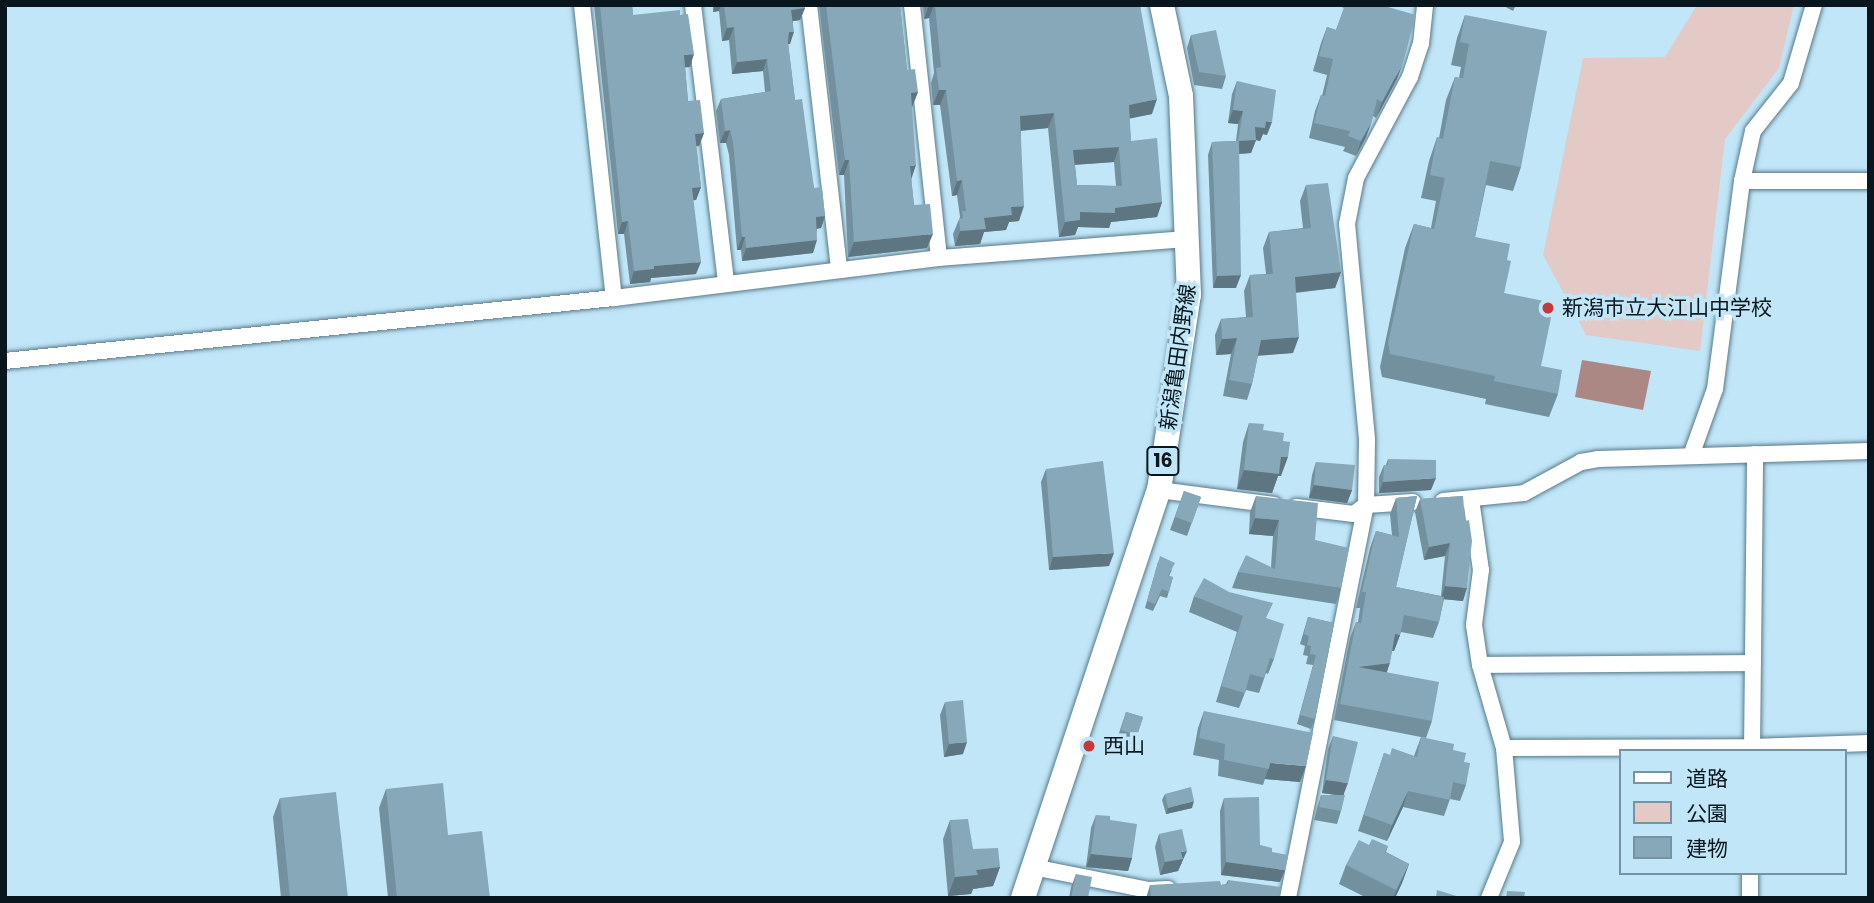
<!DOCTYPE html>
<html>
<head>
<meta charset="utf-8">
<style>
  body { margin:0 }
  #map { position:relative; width:1874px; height:903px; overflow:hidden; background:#c0e6f8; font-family:Poppins,"Noto Sans JP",sans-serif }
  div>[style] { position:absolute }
  .green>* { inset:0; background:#e3cac7 }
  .water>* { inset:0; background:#ac8885 }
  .roads { filter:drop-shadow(0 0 2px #587a8b) drop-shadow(0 0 2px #587a8b) }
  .minor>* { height:16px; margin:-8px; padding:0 8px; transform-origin:8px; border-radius:8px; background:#fff }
  .primary>* { height:24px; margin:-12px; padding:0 12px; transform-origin:12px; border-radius:12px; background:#fff }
  .wall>* { inset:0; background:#73909e }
  .shaded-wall>* { inset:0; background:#5e7681 }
  .building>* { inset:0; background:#86a8b8 }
  .dots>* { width:19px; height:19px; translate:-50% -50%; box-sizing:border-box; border:4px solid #c0e6f8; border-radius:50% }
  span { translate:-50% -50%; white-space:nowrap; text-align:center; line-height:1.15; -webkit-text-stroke:7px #c0e6f8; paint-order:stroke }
  .shield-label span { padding:2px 5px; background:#c0e6f8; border:2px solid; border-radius:5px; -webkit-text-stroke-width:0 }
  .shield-label { font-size:19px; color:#09161d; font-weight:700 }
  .poi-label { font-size:21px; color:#09161d }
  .left { translate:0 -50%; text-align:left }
  .street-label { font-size:21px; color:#09161d }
  .frame { position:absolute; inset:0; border:7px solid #09161d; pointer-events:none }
  .legend { position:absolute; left:1619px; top:749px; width:228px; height:126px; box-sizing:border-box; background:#c0e6f8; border:2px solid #7793a0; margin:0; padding:9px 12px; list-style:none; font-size:21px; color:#09161d }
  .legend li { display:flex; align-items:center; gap:14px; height:35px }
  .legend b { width:35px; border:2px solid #7793a0 }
</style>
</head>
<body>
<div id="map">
  <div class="green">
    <i style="clip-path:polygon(1697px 5px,1794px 5px,1779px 68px,1725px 139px,1700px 351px,1586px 335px,1543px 255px,1583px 58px,1665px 57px)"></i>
  </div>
  <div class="water">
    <i style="clip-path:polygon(1582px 360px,1651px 371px,1643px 410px,1575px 397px)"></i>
  </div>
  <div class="roads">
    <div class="minor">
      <i style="left:582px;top:5px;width:295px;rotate:83.8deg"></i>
      <i style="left:693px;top:5px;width:280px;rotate:83.2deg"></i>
      <i style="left:809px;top:5px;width:266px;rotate:83.5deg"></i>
      <i style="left:912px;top:5px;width:254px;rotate:83.9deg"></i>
      <i style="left:1742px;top:181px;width:127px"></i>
      <i style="left:5px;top:361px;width:612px;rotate:-5.91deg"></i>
      <i style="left:614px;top:298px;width:327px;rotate:-7deg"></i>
      <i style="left:939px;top:258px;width:250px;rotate:-4.4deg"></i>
      <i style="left:1691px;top:456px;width:71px;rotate:-70.3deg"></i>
      <i style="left:1715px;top:389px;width:210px;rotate:-82.6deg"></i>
      <i style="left:1742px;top:181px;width:51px;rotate:-77.6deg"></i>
      <i style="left:1753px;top:131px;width:61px;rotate:-51.6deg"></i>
      <i style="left:1791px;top:83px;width:81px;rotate:-73.6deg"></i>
      <i style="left:1159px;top:490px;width:116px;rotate:7.4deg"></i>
      <i style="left:1471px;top:499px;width:72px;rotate:82deg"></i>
      <i style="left:1481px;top:570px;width:55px;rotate:97.3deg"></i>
      <i style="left:1474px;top:625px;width:40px;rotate:81.5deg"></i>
      <i style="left:1480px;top:665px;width:86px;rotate:73.9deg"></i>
      <i style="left:1504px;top:748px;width:94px;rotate:85.1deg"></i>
      <i style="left:1512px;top:842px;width:61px;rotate:112.3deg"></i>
      <i style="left:1443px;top:501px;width:81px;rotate:-5.6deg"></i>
      <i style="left:1524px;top:493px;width:65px;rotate:-28.5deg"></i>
      <i style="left:1581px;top:462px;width:17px;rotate:-10deg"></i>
      <i style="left:1598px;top:459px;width:271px;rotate:-1.7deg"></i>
      <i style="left:1296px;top:507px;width:58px;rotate:6.9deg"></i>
      <i style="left:1354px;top:514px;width:15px;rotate:-37deg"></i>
      <i style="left:1366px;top:505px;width:47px;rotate:-3.7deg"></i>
      <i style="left:1480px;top:665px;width:273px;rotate:-0.4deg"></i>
      <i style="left:1504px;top:748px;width:248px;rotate:-0.2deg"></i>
      <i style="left:1752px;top:747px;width:117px;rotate:-2deg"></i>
      <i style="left:1752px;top:751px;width:297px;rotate:-89.4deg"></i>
      <i style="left:1033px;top:867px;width:117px;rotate:11.3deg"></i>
      <i style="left:1148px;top:890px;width:20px;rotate:-3deg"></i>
      <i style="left:1288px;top:898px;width:401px;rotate:-78.8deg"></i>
      <i style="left:1366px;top:505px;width:66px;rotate:-89.1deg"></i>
      <i style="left:1367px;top:439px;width:216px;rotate:-95.3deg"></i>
      <i style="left:1347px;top:224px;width:47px;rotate:-78.9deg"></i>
      <i style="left:1356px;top:178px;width:115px;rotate:-61.9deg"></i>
      <i style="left:1410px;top:77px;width:35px;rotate:-72deg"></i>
      <i style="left:1421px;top:44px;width:39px;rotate:-84deg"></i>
      <i style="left:1750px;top:898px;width:25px;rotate:-90deg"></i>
    </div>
    <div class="primary">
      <i style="left:1023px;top:898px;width:430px;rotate:-71.6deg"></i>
      <i style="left:1159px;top:490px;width:197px;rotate:-81.3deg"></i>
      <i style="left:1189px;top:295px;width:199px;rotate:-92.3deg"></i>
      <i style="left:1181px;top:96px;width:93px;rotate:-101.8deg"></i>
    </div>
  </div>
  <div class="wall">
    <i style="clip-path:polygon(594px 5px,632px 5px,633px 15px,690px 67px,685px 67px,688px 101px,704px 133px,699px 146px,696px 146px,701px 187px,696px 200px,693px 200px,696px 274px,651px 278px,650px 282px,630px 284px,624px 234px,618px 234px)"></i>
    <i style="clip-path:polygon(713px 5px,804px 5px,805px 8px,800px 20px,793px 21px,790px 44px,788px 44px,795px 100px,814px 188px,825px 216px,821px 228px,817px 229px,813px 253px,742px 261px,741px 250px,737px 250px,729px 155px,726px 143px,720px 143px,716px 111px,721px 99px,765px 92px,763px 71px,732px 74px,729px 40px,722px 41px,719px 11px,713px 12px)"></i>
    <i style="clip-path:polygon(819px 5px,900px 5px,907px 70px,918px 92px,912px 107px,911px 179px,914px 205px,927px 248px,848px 257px,844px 175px,839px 175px)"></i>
    <i style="clip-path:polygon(evenodd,923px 5px,1140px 5px,1152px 114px,1129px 118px,1131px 141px,1162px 202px,1157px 217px,1111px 222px,1109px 228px,1078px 227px,1075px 235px,1059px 237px,1048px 128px,1021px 131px,1019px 221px,1009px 222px,1006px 230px,984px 232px,980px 244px,955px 246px,953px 234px,960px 217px,957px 195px,952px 196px,940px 105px,933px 105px,931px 83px,934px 73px,929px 18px,924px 19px,923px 5px,1114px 162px,1116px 186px,1077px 185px,1075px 165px,1114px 162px)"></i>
    <i style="clip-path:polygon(1338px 5px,1388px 5px,1397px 79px,1376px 118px,1373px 116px,1366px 137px,1356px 156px,1343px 151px,1345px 147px,1309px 138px,1315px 111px,1321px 95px,1322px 96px,1327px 75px,1313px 71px,1321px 43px,1327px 27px,1336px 30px,1344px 8px)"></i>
    <i style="clip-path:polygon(1502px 5px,1516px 5px,1513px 11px)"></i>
    <i style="clip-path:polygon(1465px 15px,1521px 167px,1513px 191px,1486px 185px,1475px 237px,1507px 260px,1504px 293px,1541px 366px,1558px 394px,1549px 417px,1485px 404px,1486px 399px,1382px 377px,1380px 367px,1405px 248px,1414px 224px,1431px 228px,1436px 201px,1421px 198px,1429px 161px,1437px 137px,1439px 138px,1446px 100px,1455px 77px,1459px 78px,1461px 67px,1451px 65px,1457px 38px)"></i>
    <i style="clip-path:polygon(1191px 35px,1226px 76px,1222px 89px,1194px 85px,1187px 48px)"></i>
    <i style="clip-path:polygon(1237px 81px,1267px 135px,1263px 134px,1260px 141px,1256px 140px,1251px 153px,1239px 154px,1236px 288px,1213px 288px,1208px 155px,1212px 142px,1236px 141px,1238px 124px,1228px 123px,1232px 94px)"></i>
    <i style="clip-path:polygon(1306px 185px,1341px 272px,1335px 288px,1296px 293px,1293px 353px,1258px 355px,1252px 384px,1247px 400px,1223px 396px,1231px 354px,1216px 355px,1215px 335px,1221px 319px,1246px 317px,1244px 291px,1250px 275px,1266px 274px,1263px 248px,1269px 232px,1303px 228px,1300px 201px)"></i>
    <i style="clip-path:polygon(1249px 423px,1263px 430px,1281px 476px,1278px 476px,1272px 493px,1237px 489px,1243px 442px)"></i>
    <i style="clip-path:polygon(1388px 459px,1431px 490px,1379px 493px,1379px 477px,1384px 465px,1386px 465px)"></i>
    <i style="clip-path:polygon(1316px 462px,1352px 490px,1347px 503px,1309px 498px,1312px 475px)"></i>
    <i style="clip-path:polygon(1046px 469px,1109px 566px,1049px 570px,1041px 482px)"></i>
    <i style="clip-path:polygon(1184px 491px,1201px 497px,1187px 536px,1170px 530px)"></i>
    <i style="clip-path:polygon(1256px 496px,1315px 540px,1341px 588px,1336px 604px,1232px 588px,1238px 572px,1271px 567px,1273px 536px,1249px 534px,1250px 512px)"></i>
    <i style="clip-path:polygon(1417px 496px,1396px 587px,1441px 596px,1445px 556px,1424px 560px,1415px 512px,1420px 499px,1463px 496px,1463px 601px,1444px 599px,1439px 622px,1433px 638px,1401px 632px,1394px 651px,1392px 651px,1387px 672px,1432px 721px,1426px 738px,1334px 720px,1350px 638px,1356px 622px,1358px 622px,1360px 608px,1356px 608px,1370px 548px,1376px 531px,1392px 535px,1390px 514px,1396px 498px)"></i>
    <i style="clip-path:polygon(1158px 562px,1172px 570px,1169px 576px,1173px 577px,1167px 598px,1160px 596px,1153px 611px,1145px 608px)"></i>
    <i style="clip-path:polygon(1194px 596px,1267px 619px,1274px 659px,1268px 674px,1266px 673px,1259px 693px,1246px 690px,1239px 708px,1216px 702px,1237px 632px,1189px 612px)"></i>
    <i style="clip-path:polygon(1308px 617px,1334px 623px,1315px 719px,1311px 729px,1297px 724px,1313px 665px,1306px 664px,1308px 656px,1303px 655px,1305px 646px,1300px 644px)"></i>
    <i style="clip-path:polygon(945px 702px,963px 754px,944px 757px,940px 715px)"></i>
    <i style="clip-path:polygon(1204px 711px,1300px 782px,1265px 779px,1263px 785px,1218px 776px,1219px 760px,1193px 755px,1198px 728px)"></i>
    <i style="clip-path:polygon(1126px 712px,1143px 717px,1135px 742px,1118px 736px)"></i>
    <i style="clip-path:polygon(1333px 736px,1344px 795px,1341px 811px,1337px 824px,1314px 820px,1317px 808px,1321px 795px,1337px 795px,1322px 793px,1328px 749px)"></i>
    <i style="clip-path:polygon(1421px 737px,1453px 750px,1464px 762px,1466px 785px,1460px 801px,1450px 799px,1444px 816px,1403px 807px,1387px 841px,1358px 831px,1384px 753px,1390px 755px,1414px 756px)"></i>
    <i style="clip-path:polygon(386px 789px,448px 835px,490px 898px,388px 898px,379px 808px)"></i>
    <i style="clip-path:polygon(1165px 794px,1192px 808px,1166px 814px,1162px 800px)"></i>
    <i style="clip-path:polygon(280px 798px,348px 898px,281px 898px,273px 817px)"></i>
    <i style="clip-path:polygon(1224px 798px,1260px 845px,1272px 852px,1280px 882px,1221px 875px,1220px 811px)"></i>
    <i style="clip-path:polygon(1096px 815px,1132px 858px,1128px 871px,1086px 867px,1091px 828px)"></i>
    <i style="clip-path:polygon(950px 820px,973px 849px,1000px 867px,993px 886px,973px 889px,971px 894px,948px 896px,943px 839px)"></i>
    <i style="clip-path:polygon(1159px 834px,1182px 864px,1181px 864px,1178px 871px,1160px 875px,1155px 847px)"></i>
    <i style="clip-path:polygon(1388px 846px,1386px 852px,1409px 864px,1402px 883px,1395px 898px,1367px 898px,1339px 884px,1346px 865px)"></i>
    <i style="clip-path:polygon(1076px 874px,1088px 898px,1069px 898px,1071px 887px)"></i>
    <i style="clip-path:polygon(1228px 880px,1279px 898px,1146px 898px,1150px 885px,1221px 885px,1226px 884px)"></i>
  </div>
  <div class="shaded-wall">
    <i style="clip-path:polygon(715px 5px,721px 5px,719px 11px,713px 12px)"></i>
    <i style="clip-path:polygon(929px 5px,934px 5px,929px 18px,924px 19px)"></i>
    <i style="clip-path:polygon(805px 8px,800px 20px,787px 22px,791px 10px)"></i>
    <i style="clip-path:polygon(734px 27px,729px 40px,722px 41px,727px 28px)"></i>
    <i style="clip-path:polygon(789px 32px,794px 32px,790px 44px,784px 45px)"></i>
    <i style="clip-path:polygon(694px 54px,690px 67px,679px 68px,684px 55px)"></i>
    <i style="clip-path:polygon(767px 59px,763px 71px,732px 74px,737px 62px)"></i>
    <i style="clip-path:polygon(1403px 63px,1397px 79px,1376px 118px,1382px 102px)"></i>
    <i style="clip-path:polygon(939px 90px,946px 90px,940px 105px,933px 105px)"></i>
    <i style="clip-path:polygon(918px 92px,912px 107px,905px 108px,911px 93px)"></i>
    <i style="clip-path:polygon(1157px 99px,1152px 114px,1123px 120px,1129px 105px)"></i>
    <i style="clip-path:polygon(1233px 110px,1243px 111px,1238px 124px,1228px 123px)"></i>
    <i style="clip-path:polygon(1054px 113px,1048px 128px,1015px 131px,1020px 116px)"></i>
    <i style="clip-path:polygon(1266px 121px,1272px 122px,1267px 135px,1263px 134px,1260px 141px,1256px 140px,1251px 153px,1234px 154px,1239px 141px,1255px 127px)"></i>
    <i style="clip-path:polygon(1372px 121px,1366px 137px,1356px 156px,1361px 141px)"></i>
    <i style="clip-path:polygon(730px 130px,726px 143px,720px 143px,725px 131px)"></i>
    <i style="clip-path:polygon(704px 133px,699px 146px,690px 147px,695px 134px)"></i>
    <i style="clip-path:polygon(1119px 147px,1114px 162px,1068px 165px,1073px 150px)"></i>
    <i style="clip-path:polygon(845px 160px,849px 160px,844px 175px,839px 175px)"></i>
    <i style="clip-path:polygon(916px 165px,911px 180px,910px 166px)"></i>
    <i style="clip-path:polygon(962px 180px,957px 195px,952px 196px,957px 181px)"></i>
    <i style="clip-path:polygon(701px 187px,696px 200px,687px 201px,692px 188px)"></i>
    <i style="clip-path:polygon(1162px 202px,1157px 217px,1111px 222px,1109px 228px,1078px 227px,1075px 235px,1059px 237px,1065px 222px,1080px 212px)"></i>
    <i style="clip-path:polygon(1024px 206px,1019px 221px,1009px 222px,1006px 230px,984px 232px,980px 244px,955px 246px,960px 231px,984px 218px,1011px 207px)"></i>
    <i style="clip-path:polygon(825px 216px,821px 228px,811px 229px,816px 217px)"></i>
    <i style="clip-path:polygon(628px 221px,624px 234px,618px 234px,622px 222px)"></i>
    <i style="clip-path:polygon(933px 234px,927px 248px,848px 257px,854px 242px)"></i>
    <i style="clip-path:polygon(742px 237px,745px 237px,741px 250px,737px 250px)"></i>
    <i style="clip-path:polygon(817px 240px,813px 253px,742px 261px,746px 248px)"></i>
    <i style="clip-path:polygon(701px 262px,696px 274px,651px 278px,650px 282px,630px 284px,634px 271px,654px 266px)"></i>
    <i style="clip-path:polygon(1341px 272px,1335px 288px,1289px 293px,1295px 277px)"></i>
    <i style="clip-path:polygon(1241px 275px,1236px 288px,1213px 288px,1217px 276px)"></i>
    <i style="clip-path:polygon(1299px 337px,1293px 353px,1256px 356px,1261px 340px)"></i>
    <i style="clip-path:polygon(1237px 338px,1231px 354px,1216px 355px,1222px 339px)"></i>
    <i style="clip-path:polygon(1281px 457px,1288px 457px,1281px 476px,1278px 476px,1272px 493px,1237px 489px,1244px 470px)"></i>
    <i style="clip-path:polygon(1436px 478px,1431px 490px,1379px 493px,1383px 482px)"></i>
    <i style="clip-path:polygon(1314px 485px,1352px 490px,1347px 503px,1309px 498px)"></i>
    <i style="clip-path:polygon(1255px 518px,1279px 520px,1273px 536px,1249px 534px)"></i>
    <i style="clip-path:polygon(1450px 543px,1445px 556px,1424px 560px,1429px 547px)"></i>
    <i style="clip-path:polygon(1114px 553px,1109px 566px,1049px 570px,1053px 557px)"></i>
    <i style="clip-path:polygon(1445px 586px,1467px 588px,1463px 601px,1441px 599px)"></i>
    <i style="clip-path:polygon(1395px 634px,1400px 635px,1394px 651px,1390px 650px)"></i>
    <i style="clip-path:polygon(1390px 663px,1384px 679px,1358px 667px)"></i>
    <i style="clip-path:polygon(967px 742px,963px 754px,944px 757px,949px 744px)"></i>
    <i style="clip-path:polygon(1270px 763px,1306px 766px,1300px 782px,1265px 779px)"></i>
    <i style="clip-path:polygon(1326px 780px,1348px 783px,1343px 796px,1322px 793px)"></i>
    <i style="clip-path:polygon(1408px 791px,1403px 807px,1387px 841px,1392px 825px)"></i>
    <i style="clip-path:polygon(1194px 801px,1192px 808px,1166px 814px,1168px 808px)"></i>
    <i style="clip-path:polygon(1187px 851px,1178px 871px,1160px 875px,1165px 862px,1181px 852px)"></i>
    <i style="clip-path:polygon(1091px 854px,1132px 858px,1128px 871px,1086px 867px)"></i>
    <i style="clip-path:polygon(1226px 862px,1285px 870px,1280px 882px,1221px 875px)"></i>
    <i style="clip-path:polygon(1409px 864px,1402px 883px,1395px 898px,1393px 898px)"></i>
    <i style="clip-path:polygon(1000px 867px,993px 886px,973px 889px,971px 894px,948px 896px,955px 877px,976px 870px)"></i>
  </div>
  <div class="building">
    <i style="clip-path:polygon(600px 5px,632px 5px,633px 15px,680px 10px,680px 15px,688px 14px,694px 54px,684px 55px,688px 101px,700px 100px,704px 133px,695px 134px,701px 187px,692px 188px,701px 262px,654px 266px,654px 269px,634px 271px,628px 221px,622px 222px)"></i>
    <i style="clip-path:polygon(724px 5px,804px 5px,805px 8px,791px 10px,794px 32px,789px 32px,788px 42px,795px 100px,802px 99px,814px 188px,822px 187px,825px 216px,816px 217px,817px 240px,746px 248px,745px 237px,742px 237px,733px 142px,730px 130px,725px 131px,721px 99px,771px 91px,767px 59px,737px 62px,734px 27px,727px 28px)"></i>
    <i style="clip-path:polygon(826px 5px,900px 5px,907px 70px,915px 69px,918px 92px,911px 93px,916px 165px,910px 166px,914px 205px,930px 204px,933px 234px,854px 242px,849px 160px,845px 160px)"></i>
    <i style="clip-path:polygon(evenodd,935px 5px,1140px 5px,1157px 99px,1129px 105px,1131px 141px,1157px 138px,1162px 202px,1115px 208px,1115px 213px,1080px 212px,1080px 220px,1065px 222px,1054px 113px,1020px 116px,1024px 206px,1011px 207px,1012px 215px,984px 218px,986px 229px,960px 231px,959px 219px,963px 218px,962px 211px,966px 211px,962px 180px,957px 181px,946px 90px,939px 90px,936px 68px,941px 67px,935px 5px,1119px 147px,1122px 186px,1077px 185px,1073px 150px,1119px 147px)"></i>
    <i style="clip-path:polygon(1345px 5px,1388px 5px,1388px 7px,1416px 15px,1403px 63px,1382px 102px,1377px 99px,1372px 121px,1361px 141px,1348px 136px,1350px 131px,1314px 123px,1321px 95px,1325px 96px,1333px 59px,1319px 56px,1327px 27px,1336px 30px)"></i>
    <i style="clip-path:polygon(1465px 15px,1547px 31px,1521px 167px,1490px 161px,1475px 237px,1510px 244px,1507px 260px,1511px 261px,1504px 293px,1554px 303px,1541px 366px,1562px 370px,1558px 394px,1494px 381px,1495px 376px,1390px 354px,1388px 343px,1414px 224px,1434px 229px,1445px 178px,1430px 175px,1437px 137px,1443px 139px,1455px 77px,1463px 78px,1469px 44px,1460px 42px)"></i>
    <i style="clip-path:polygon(1216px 30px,1226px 76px,1199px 72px,1191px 35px)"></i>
    <i style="clip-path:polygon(1237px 81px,1276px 90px,1272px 122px,1266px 121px,1265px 128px,1255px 127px,1256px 140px,1239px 141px,1241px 275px,1217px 276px,1212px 142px,1238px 141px,1243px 111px,1233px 110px)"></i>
    <i style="clip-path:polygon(1328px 183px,1341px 272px,1295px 277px,1299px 337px,1261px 340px,1252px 384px,1229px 380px,1237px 338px,1222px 339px,1221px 319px,1253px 317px,1250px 275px,1273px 274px,1269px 232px,1311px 228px,1306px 185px)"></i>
    <i style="clip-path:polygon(1249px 423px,1264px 424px,1263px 430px,1284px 433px,1283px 441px,1290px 442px,1288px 457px,1281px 457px,1279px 474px,1244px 470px)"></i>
    <i style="clip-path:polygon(1388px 459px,1436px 460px,1436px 478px,1383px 482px,1384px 465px,1388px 465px)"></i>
    <i style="clip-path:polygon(1103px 461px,1114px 553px,1053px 557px,1046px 469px)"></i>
    <i style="clip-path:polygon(1316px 462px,1355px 465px,1352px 490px,1314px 485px)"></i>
    <i style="clip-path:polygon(1184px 491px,1201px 497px,1192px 523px,1175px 517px)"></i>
    <i style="clip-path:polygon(1256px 496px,1318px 503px,1315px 540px,1349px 548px,1341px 588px,1238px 572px,1246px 555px,1275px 569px,1279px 520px,1255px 518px)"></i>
    <i style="clip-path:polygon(1417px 496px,1396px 587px,1444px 597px,1439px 622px,1404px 615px,1400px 635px,1395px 634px,1390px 663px,1358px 667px,1439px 682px,1432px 721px,1340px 704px,1356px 622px,1361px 623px,1366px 592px,1362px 592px,1376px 531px,1399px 537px,1396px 498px)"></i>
    <i style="clip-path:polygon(1463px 496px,1465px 521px,1469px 520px,1472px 541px,1467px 588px,1445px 586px,1450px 543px,1429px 547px,1420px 499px)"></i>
    <i style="clip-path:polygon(1160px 556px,1175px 563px,1168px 576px,1173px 577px,1169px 592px,1162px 589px,1155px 604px,1147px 601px)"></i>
    <i style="clip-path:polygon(1204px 578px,1229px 592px,1273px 603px,1266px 618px,1284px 624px,1274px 659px,1270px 658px,1264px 678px,1250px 674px,1245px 693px,1221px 686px,1243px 616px,1194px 596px)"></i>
    <i style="clip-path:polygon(1308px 617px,1334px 623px,1315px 719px,1300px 715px,1316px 655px,1310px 654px,1311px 646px,1307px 645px,1309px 636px,1304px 634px)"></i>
    <i style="clip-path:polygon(963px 700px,967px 742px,949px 744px,945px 702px)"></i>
    <i style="clip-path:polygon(1204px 711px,1313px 733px,1306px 766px,1270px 763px,1269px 769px,1224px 760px,1225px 744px,1199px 738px)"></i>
    <i style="clip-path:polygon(1126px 712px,1143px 717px,1137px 735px,1121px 730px)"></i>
    <i style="clip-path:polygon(1333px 736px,1358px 742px,1348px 783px,1326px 780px)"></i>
    <i style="clip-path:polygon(1421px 737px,1454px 744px,1453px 750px,1466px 753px,1464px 762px,1470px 763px,1466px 785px,1453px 782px,1450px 800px,1408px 791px,1392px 825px,1364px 815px,1384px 753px,1390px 755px,1392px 748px,1417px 757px)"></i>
    <i style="clip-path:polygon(443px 783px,448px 835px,482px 831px,490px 898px,397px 898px,386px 789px)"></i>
    <i style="clip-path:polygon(1191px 787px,1194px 801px,1168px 808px,1165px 794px)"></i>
    <i style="clip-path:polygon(336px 792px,348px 898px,290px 898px,280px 798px)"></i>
    <i style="clip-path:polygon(1321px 795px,1345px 795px,1341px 811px,1319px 807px)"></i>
    <i style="clip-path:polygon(1259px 797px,1260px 845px,1272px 848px,1272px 852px,1288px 855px,1285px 870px,1226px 862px,1224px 798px)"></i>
    <i style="clip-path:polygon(1096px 815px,1110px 816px,1110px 820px,1137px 824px,1132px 858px,1091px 854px)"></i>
    <i style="clip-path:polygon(968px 819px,973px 849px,998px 848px,1000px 867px,976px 870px,978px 875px,955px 877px,950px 820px)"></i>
    <i style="clip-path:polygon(1182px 829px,1187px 851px,1181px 852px,1183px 859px,1165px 862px,1159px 834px)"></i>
    <i style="clip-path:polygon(1372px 839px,1388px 846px,1385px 852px,1409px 864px,1396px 890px,1346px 865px,1359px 840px,1369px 845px)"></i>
    <i style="clip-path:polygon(1076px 874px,1092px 877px,1088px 898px,1071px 898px)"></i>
    <i style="clip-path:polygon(1228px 880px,1281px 887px,1279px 898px,1151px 898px,1150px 885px,1220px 881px,1221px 885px,1228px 884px)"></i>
    <i style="clip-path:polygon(1437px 890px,1463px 898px,1436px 898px)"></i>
    <i style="clip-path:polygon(1507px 891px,1525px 892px,1524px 898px,1506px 898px)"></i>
  </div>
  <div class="dots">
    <i style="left:1548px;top:308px;background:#c7383a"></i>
    <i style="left:1089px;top:746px;background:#c7383a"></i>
  </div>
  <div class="shield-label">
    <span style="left:1163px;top:461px">16</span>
  </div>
  <div class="poi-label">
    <span class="left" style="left:1562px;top:308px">新潟市立大江山中学校</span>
    <span class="left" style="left:1103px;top:746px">西山</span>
  </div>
  <div class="street-label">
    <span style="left:1178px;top:357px;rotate:-82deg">新潟亀田内野線</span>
  </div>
  <div class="frame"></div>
  <ul class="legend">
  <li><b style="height:9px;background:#fff"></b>道路</li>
  <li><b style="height:19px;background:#e3cac7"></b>公園</li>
  <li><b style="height:19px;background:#86a8b8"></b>建物</li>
  </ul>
</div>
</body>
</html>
